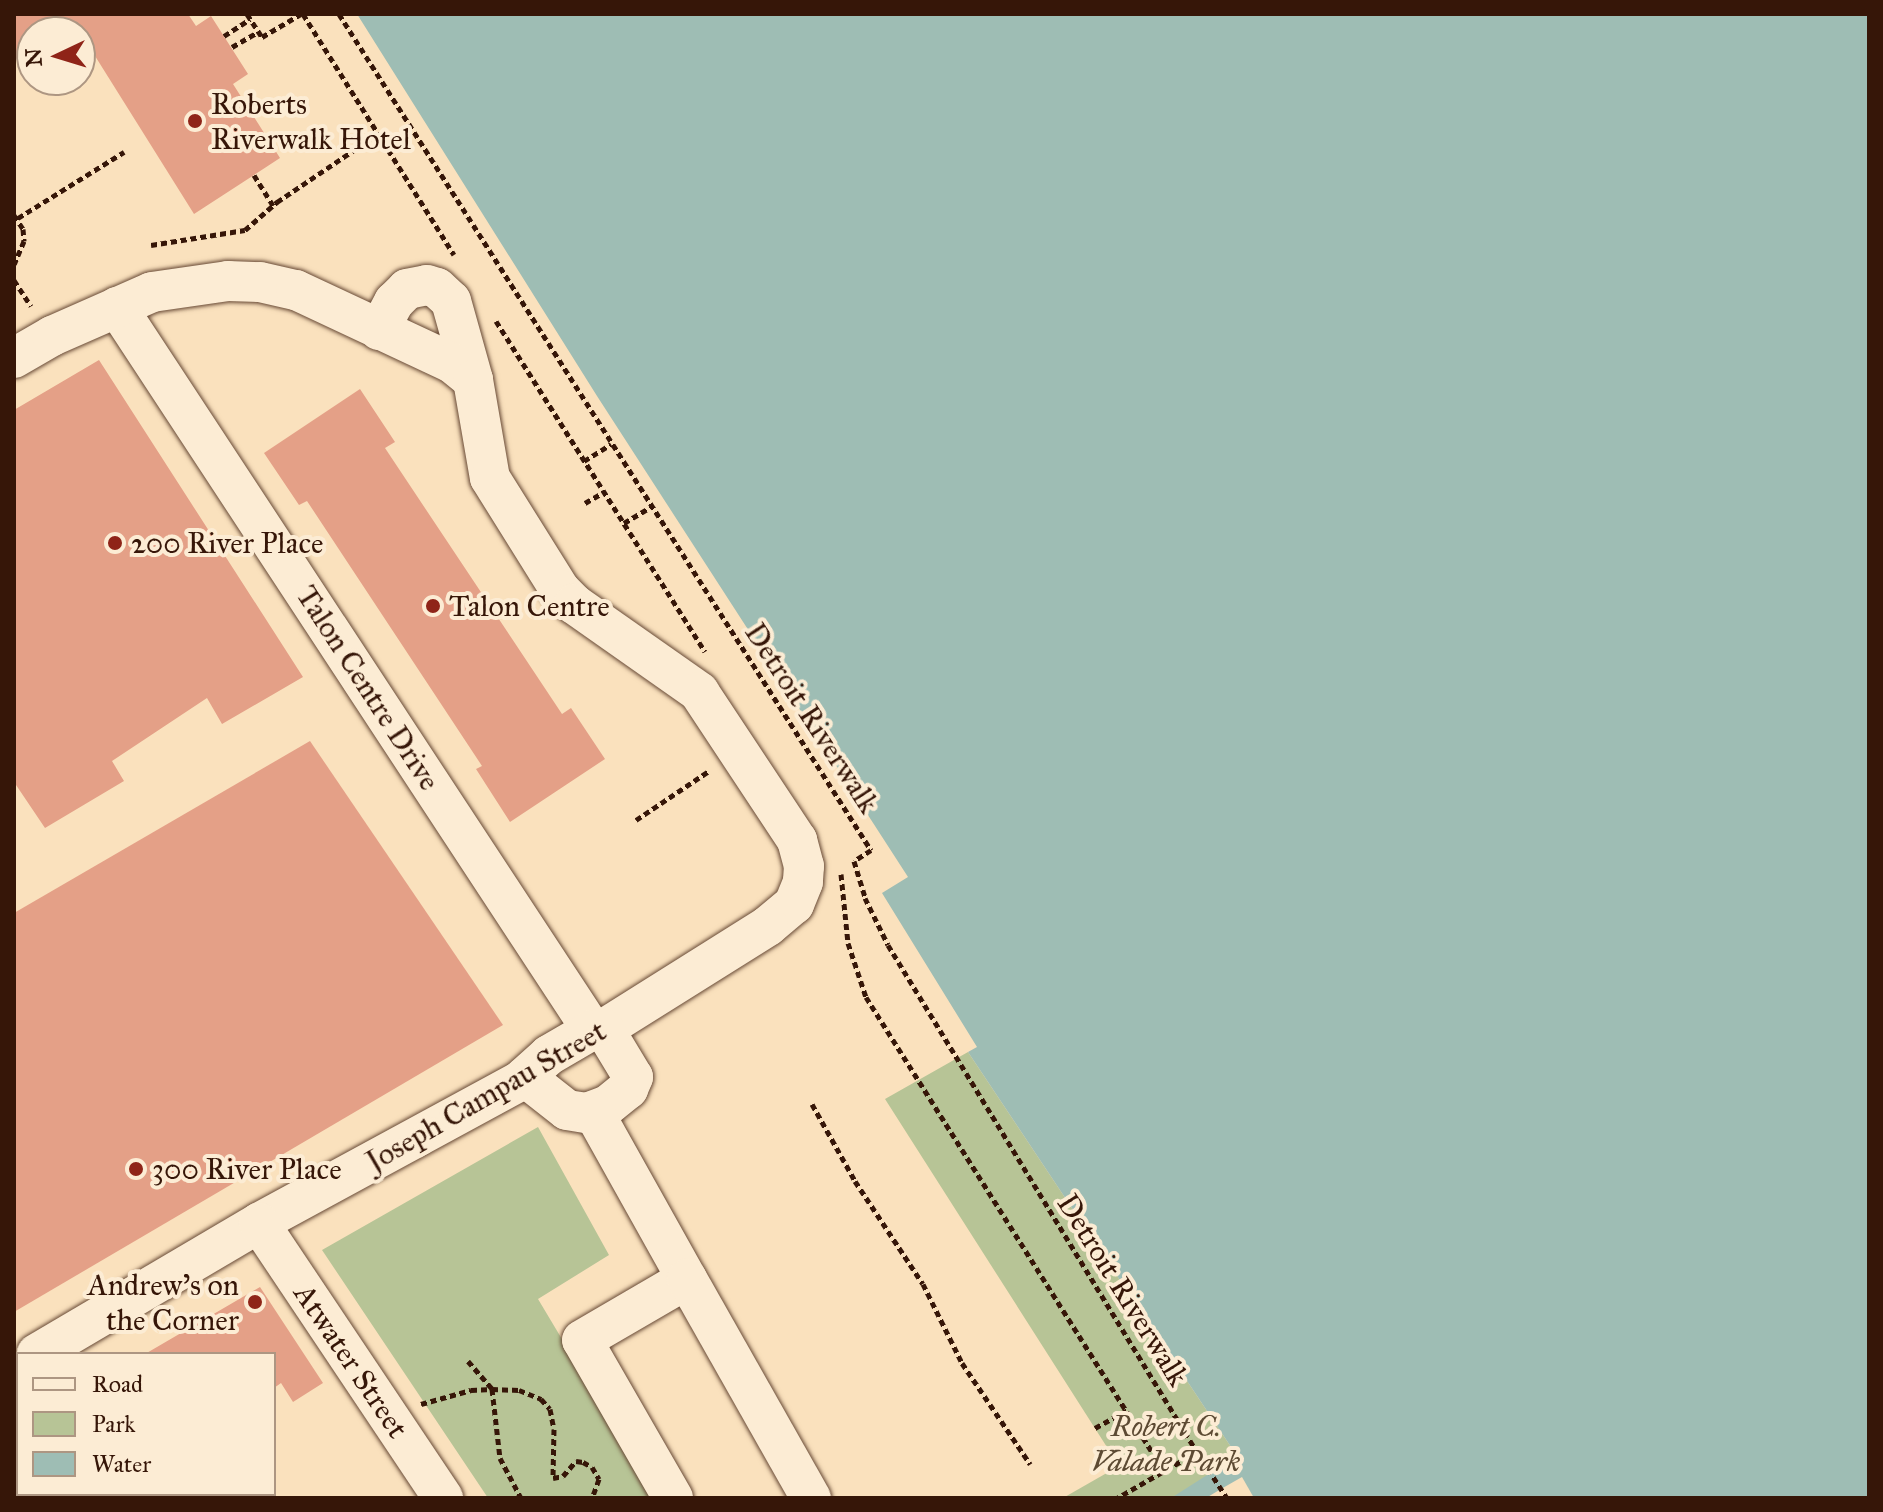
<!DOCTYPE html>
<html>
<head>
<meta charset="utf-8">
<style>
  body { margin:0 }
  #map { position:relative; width:1883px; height:1512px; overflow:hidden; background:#fae1bd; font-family:"IM FELL Great Primer",serif }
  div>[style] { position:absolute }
  .green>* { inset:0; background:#b7c496 }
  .water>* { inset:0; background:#9ebdb4 }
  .pier>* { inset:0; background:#fae1bd }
  .building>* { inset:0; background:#e4a087 }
  .path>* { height:5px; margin-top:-2.5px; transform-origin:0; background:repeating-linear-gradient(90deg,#361608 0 6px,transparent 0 10px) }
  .roads { filter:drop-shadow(0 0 2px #674935) drop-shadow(0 0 2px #674935) }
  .minor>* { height:40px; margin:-20px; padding:0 20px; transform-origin:20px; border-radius:20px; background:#fcecd4 }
  .dots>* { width:22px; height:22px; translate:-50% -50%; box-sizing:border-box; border:4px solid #fcecd4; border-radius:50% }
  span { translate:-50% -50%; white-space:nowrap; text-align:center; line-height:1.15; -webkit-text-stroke:8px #fcecd4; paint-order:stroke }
  .poi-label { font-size:30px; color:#361608 }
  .left { translate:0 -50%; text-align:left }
  .right { translate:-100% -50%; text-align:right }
  .street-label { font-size:30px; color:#361608 }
  .park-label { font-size:30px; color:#5d4a33; font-style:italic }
  .frame { position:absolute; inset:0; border:16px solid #361608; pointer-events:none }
  .legend { position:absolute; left:16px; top:1352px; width:260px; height:144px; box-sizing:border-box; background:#fcecd4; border:2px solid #ad9682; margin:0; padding:10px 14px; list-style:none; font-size:24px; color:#361608 }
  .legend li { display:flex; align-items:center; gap:16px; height:40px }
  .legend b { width:40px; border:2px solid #ad9682 }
  .north { position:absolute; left:16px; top:16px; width:80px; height:80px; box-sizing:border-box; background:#fcecd4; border:2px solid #ad9682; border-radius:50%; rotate:266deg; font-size:22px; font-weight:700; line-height:32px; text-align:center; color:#361608 }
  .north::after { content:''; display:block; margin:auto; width:28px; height:36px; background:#8f2418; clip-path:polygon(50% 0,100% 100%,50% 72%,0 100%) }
</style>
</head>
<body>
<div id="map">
  <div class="green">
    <i style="clip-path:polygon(968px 1052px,1265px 1498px,1063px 1498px,1119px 1466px,885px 1099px)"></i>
    <i style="clip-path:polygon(538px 1127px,609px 1255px,538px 1299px,657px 1498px,488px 1498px,322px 1250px)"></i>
  </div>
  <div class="water">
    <i style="clip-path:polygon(357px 14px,1869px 14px,1869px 1498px,1171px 1498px,1237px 1456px,968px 1052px,977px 1047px,882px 893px,908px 877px,597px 396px)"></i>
  </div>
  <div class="pier">
    <i style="clip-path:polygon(1242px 1477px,1254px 1498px,1206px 1498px,1221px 1489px)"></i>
  </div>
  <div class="building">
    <i style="clip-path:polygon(14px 14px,188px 14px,196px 26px,211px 16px,248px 74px,233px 84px,280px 158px,194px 214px,80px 32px,71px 23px,58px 32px,32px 32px,32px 48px,14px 60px)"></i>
    <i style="clip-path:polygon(99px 360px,303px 677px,222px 724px,207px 698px,112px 761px,124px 781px,45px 828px,14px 782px,14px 410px)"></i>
    <i style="clip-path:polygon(360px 389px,395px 442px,385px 448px,562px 714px,571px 708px,605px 759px,510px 822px,476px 769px,482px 766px,307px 501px,299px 505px,264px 453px)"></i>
    <i style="clip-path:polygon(310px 741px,503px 1025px,14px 1312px,14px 913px)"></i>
    <i style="clip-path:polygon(260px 1287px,323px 1383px,293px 1402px,281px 1383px,274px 1388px,274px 1354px,145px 1354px)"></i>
    <i style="clip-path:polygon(18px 1426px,18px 1457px,14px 1451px,14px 1428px)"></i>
    <i style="clip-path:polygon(43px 1494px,85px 1494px,78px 1498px,45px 1498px)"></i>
  </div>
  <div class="path">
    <i style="left:247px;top:14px;width:27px;rotate:57deg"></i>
    <i style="left:262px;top:37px;width:45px;rotate:-30.5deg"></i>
    <i style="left:303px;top:14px;width:284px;rotate:57.9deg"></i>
    <i style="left:339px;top:14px;width:991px;rotate:57.53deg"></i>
    <i style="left:871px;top:850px;width:20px;rotate:147deg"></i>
    <i style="left:854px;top:861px;width:39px;rotate:73deg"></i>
    <i style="left:865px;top:898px;width:52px;rotate:63.9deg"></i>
    <i style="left:888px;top:945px;width:594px;rotate:58.64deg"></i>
    <i style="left:1197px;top:1452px;width:92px;rotate:150.1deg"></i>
    <i style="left:224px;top:36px;width:31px;rotate:-33deg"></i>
    <i style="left:232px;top:47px;width:30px;rotate:-30deg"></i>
    <i style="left:254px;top:175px;width:36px;rotate:58deg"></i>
    <i style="left:14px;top:215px;width:17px;rotate:57deg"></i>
    <i style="left:23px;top:229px;width:12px;rotate:85deg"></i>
    <i style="left:24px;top:241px;width:25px;rotate:113deg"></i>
    <i style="left:18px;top:218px;width:125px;rotate:-31.9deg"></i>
    <i style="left:151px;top:245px;width:95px;rotate:-9.1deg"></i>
    <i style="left:245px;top:230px;width:43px;rotate:-41.2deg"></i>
    <i style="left:277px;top:202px;width:122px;rotate:-34deg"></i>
    <i style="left:14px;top:280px;width:31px;rotate:57deg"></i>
    <i style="left:496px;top:321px;width:391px;rotate:57.7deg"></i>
    <i style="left:584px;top:461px;width:32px;rotate:-32deg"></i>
    <i style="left:585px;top:503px;width:22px;rotate:-30deg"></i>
    <i style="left:624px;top:523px;width:31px;rotate:-31deg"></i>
    <i style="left:636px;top:820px;width:88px;rotate:-33.9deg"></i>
    <i style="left:841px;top:874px;width:69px;rotate:84.2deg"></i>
    <i style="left:848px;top:943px;width:57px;rotate:71.6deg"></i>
    <i style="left:866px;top:997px;width:560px;rotate:57.84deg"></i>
    <i style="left:812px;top:1104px;width:88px;rotate:60.8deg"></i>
    <i style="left:855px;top:1181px;width:123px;rotate:56.6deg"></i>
    <i style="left:923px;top:1284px;width:88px;rotate:63.7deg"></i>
    <i style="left:962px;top:1363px;width:122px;rotate:56deg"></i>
    <i style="left:468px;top:1361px;width:37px;rotate:49deg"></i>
    <i style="left:492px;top:1389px;width:69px;rotate:83.4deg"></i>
    <i style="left:500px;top:1458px;width:45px;rotate:62.3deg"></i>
    <i style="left:421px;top:1404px;width:52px;rotate:-15.6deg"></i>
    <i style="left:471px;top:1390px;width:21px;rotate:-3deg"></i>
    <i style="left:492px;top:1389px;width:27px;rotate:2deg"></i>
    <i style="left:519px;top:1390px;width:24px;rotate:22deg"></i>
    <i style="left:541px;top:1399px;width:13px;rotate:48deg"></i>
    <i style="left:550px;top:1409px;width:20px;rotate:79deg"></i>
    <i style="left:554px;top:1429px;width:49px;rotate:91.2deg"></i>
    <i style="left:553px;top:1478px;width:10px;rotate:-11deg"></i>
    <i style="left:563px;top:1476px;width:20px;rotate:-49deg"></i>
    <i style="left:576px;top:1461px;width:7px;rotate:8deg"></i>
    <i style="left:583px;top:1462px;width:10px;rotate:29deg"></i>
    <i style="left:592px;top:1467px;width:14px;rotate:60deg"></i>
    <i style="left:599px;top:1479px;width:20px;rotate:110deg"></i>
    <i style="left:1095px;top:1428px;width:37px;rotate:-29deg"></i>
    <i style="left:1197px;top:1452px;width:55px;rotate:56.9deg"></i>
  </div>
  <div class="roads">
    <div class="minor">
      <i style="left:117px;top:307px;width:865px;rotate:56.7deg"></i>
      <i style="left:379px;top:330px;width:32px;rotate:-62deg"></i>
      <i style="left:394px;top:302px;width:18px;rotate:-45deg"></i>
      <i style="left:407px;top:289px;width:20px;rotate:-11deg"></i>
      <i style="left:427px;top:285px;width:10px;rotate:17deg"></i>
      <i style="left:437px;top:288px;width:19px;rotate:43deg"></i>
      <i style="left:451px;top:301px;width:82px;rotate:74.4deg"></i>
      <i style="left:14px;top:358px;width:44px;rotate:-30.1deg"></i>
      <i style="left:52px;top:336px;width:109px;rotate:-23.7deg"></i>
      <i style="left:152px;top:292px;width:77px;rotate:-8.2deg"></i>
      <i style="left:228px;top:281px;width:32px;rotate:2deg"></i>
      <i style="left:260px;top:282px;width:37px;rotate:13deg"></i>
      <i style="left:296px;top:290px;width:172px;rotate:25.1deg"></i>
      <i style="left:452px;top:363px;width:27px;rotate:39deg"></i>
      <i style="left:473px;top:380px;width:99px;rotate:80.2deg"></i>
      <i style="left:490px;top:478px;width:132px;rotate:58deg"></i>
      <i style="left:560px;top:590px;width:20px;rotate:45deg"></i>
      <i style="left:574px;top:604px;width:153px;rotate:35.1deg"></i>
      <i style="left:699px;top:692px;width:178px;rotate:56.5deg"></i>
      <i style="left:797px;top:840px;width:27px;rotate:75deg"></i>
      <i style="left:804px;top:866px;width:16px;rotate:94deg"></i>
      <i style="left:803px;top:882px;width:24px;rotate:112deg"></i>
      <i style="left:794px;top:904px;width:34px;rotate:140deg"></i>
      <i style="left:768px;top:926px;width:194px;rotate:147.9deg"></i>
      <i style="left:604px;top:1029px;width:12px;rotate:175deg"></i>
      <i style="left:592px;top:1030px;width:50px;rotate:149.8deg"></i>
      <i style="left:549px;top:1055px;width:39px;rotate:138deg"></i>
      <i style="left:520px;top:1081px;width:297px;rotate:151.5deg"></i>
      <i style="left:259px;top:1223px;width:258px;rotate:149.5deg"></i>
      <i style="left:525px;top:1077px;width:53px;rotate:38.2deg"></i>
      <i style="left:567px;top:1110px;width:20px;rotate:9deg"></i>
      <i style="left:587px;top:1113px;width:22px;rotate:-21deg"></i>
      <i style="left:608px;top:1105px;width:26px;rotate:-39deg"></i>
      <i style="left:628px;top:1089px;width:13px;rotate:-67deg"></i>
      <i style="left:633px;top:1077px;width:56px;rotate:-121.1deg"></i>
      <i style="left:593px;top:1111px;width:193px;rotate:60.8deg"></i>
      <i style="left:259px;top:1223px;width:331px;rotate:56.2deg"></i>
      <i style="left:673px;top:1498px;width:182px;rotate:-119.9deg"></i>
      <i style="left:582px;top:1340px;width:121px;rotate:-30.2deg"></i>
      <i style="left:687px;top:1279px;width:252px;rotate:60.5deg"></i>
    </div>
  </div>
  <div class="dots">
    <i style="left:195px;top:121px;background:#8f2418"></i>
    <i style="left:115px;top:543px;background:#8f2418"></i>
    <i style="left:433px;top:606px;background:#8f2418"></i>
    <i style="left:136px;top:1169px;background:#8f2418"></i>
    <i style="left:255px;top:1302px;background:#8f2418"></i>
  </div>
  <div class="poi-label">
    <span class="left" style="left:211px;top:121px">Roberts<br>Riverwalk Hotel</span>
    <span class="left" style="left:131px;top:543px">200 River Place</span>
    <span class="left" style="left:449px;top:606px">Talon Centre</span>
    <span class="left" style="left:152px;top:1169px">300 River Place</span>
    <span class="right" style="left:239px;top:1302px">Andrew's on<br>the Corner</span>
  </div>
  <div class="street-label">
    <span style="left:368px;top:688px;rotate:57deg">Talon Centre Drive</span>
    <span style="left:812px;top:718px;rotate:57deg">Detroit Riverwalk</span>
    <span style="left:486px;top:1096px;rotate:-30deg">Joseph Campau Street</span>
    <span style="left:1123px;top:1290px;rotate:58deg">Detroit Riverwalk</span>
    <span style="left:351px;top:1361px;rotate:56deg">Atwater Street</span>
  </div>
  <div class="park-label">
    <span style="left:1166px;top:1443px">Robert C.<br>Valade Park</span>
  </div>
  <div class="frame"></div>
  <ul class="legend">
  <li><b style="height:10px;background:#fcecd4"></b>Road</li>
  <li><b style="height:22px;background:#b7c496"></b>Park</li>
  <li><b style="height:22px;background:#9ebdb4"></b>Water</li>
  </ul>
  <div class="north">N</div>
</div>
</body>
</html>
